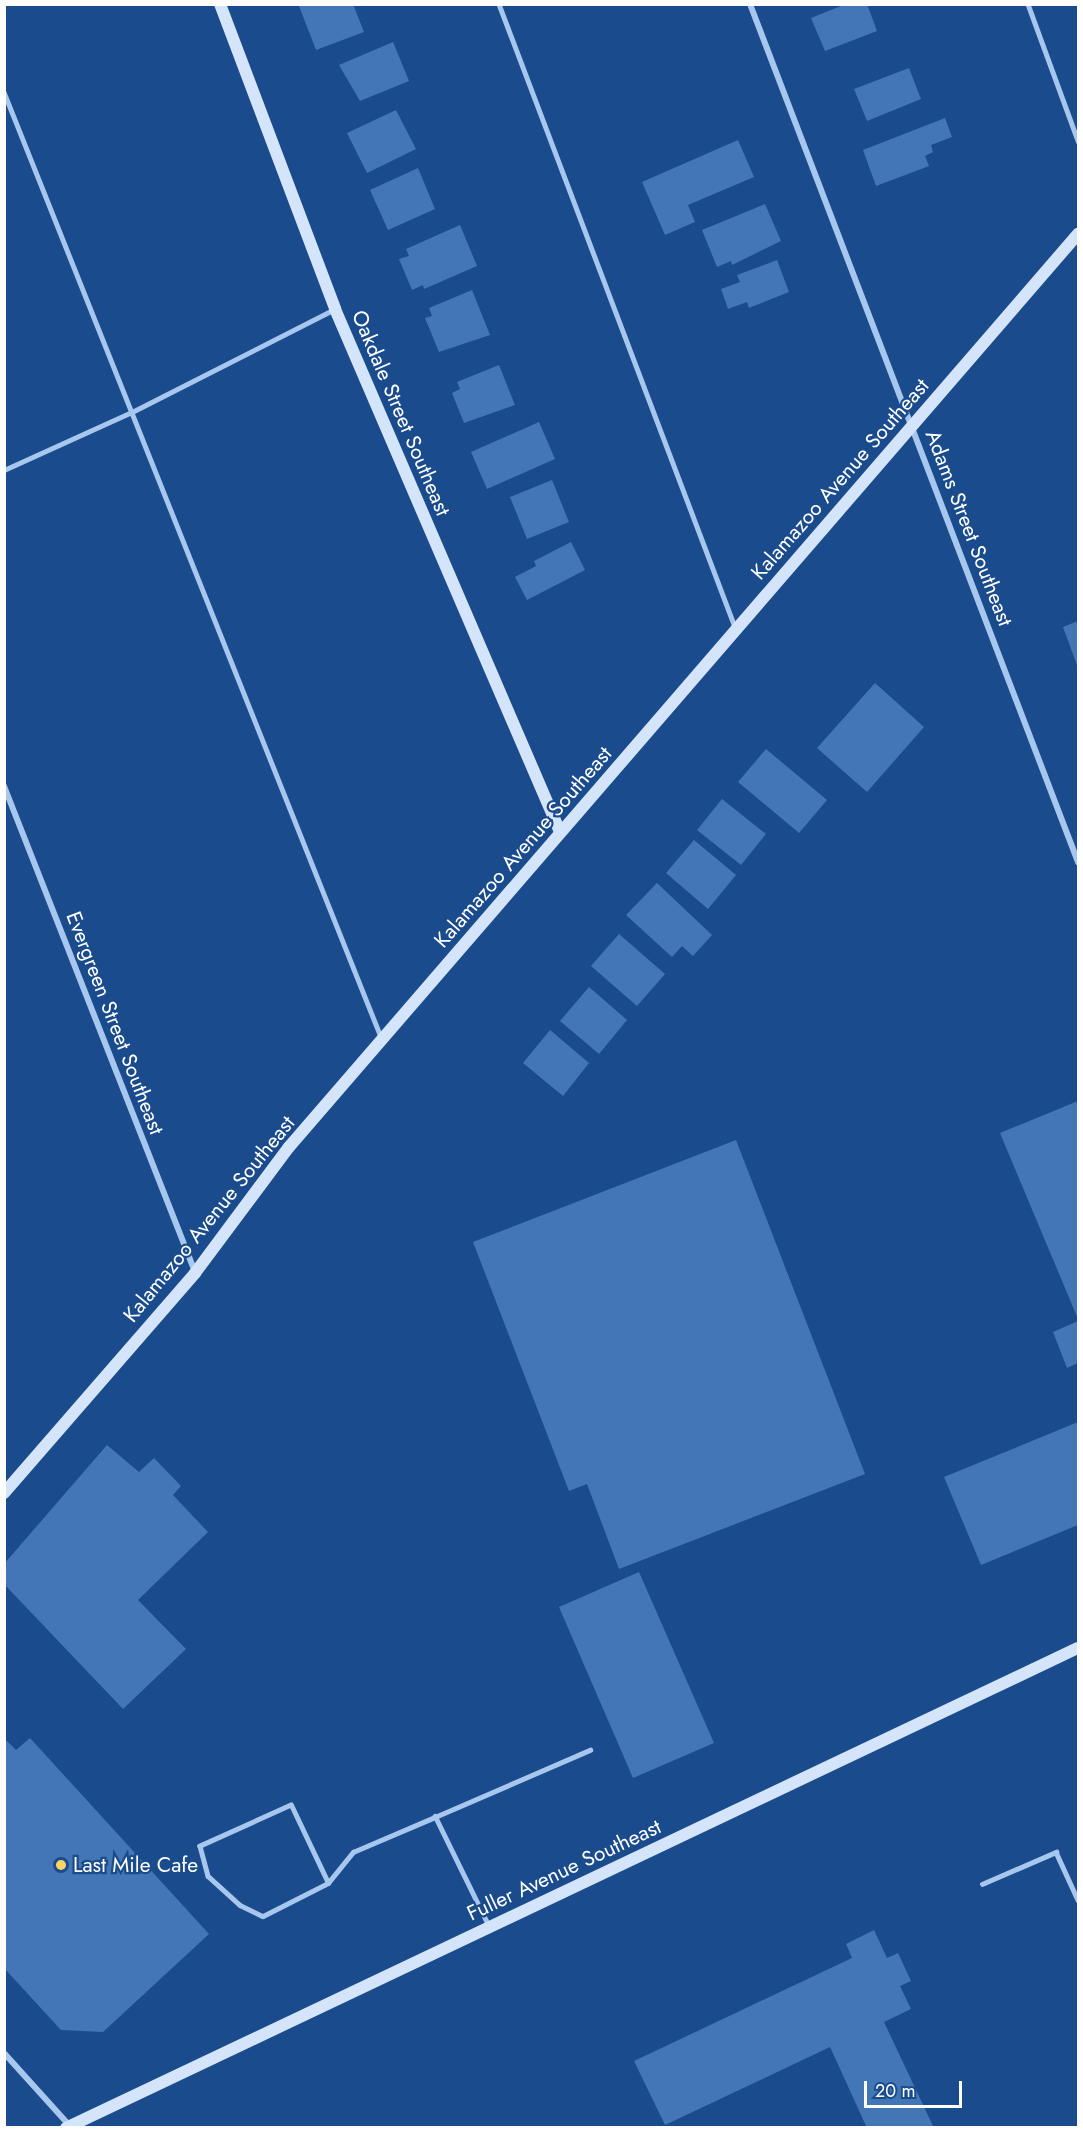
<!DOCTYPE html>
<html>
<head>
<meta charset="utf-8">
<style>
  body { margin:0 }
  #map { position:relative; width:1083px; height:2132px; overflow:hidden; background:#1a4c8d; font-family:Jost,sans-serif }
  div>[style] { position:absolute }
  .building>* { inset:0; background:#4376b5 }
  .lane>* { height:4.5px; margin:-2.25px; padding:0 2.25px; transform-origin:2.25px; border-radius:2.25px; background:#a7c7ee }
  .street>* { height:6px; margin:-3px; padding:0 3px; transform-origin:3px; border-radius:3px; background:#a7c7ee }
  .secondary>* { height:12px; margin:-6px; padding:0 6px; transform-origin:6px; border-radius:6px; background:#d4e4fa }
  .dots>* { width:16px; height:16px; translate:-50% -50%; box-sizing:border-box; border:3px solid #1a4c8d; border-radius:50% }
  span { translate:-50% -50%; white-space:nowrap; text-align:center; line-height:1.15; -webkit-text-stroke:4.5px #1a4c8d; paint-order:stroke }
  .street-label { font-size:21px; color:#fff }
  .poi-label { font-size:21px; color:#fff }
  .left { translate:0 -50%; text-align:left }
  .frame { position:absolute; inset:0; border:6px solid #fff; pointer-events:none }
  .scale { position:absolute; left:864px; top:2081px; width:98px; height:27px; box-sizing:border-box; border:3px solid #fff; border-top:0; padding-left:8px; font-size:18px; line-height:21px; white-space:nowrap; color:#fff; -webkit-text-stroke:4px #1a4c8d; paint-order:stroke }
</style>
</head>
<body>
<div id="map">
  <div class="building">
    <i style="clip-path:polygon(304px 4px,353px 4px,364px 32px,316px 50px,299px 6px)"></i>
    <i style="clip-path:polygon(846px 4px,867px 4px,877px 31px,825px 51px,811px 18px)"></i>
    <i style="clip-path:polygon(393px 42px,409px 81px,360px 101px,339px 65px)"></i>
    <i style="clip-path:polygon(909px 68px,921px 99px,867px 121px,854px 89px)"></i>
    <i style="clip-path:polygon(396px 110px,416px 149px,367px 173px,347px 133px)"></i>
    <i style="clip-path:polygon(945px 118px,952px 137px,931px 145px,933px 152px,925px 156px,929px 166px,876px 186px,863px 150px)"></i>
    <i style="clip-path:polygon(738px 140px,754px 177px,688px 205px,695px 222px,665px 235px,642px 182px)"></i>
    <i style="clip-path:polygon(418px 168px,435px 209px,388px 230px,370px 190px)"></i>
    <i style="clip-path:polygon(765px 204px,781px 241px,732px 265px,731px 261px,717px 267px,702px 230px)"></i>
    <i style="clip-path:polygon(460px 225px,477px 266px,424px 289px,423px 285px,412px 290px,399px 259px,409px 256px,406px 249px)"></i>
    <i style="clip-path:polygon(777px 260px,789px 292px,749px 308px,747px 302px,728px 309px,721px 289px,740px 282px,737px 275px)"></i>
    <i style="clip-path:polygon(472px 290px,490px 335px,439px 352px,425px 318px,432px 316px,429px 308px)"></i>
    <i style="clip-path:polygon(499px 365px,515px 405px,464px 423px,452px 393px,460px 389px,457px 382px)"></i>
    <i style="clip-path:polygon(539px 422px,555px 459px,487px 489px,471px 452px)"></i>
    <i style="clip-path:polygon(552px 480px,569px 522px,527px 539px,510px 497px)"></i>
    <i style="clip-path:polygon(571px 542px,585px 570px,527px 600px,515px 577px,536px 566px,534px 561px)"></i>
    <i style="clip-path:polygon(1078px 621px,1078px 668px,1063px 627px)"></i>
    <i style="clip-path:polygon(875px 683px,924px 727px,867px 792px,817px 748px)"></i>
    <i style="clip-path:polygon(766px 749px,827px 800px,799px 833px,738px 782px)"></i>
    <i style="clip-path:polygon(722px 799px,766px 834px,741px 865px,697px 830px)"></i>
    <i style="clip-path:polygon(694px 840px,736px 875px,708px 909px,666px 873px)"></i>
    <i style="clip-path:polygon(657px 883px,712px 935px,693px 956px,682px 946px,672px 957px,626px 915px)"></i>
    <i style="clip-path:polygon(619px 934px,665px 974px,637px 1006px,591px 966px)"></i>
    <i style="clip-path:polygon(589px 987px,627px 1020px,599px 1054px,560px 1021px)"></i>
    <i style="clip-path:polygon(550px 1030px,589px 1063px,563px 1096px,523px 1063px)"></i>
    <i style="clip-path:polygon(1078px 1101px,1078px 1319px,1000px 1133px)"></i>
    <i style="clip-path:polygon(736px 1140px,865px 1474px,619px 1569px,587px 1484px,569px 1491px,473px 1242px)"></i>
    <i style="clip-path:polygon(1078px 1321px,1078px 1363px,1067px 1368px,1053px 1332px)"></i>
    <i style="clip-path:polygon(1078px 1422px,1078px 1525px,981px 1565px,944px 1477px)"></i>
    <i style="clip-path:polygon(107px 1445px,139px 1472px,154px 1458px,181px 1486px,173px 1495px,208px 1532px,138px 1600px,186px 1649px,123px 1709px,4px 1584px,4px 1564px)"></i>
    <i style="clip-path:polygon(639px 1572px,714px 1743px,633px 1778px,559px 1607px)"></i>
    <i style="clip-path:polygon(4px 1738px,16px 1750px,30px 1738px,209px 1934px,103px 2032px,61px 2030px,4px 1968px)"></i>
    <i style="clip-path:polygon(874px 1930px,887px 1958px,898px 1953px,911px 1981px,900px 1986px,911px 2009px,884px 2022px,934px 2128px,867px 2128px,830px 2047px,665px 2125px,634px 2061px,852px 1958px,846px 1944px)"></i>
  </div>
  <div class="lane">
    <i style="left:499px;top:4px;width:666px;rotate:69.25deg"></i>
    <i style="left:1028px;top:4px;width:146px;rotate:69.9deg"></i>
    <i style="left:4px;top:92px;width:1017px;rotate:68.25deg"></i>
    <i style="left:4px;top:470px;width:141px;rotate:-24.4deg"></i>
    <i style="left:132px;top:412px;width:228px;rotate:-26.9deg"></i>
    <i style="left:328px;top:1883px;width:86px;rotate:-115.4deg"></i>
    <i style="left:291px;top:1805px;width:100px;rotate:155.7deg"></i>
    <i style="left:200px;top:1846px;width:31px;rotate:75deg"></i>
    <i style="left:208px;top:1876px;width:43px;rotate:42.2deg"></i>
    <i style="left:240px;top:1905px;width:25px;rotate:26deg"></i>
    <i style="left:263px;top:1916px;width:73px;rotate:-26.9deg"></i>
    <i style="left:328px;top:1883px;width:40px;rotate:-51deg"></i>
    <i style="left:353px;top:1852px;width:89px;rotate:-23.1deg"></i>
    <i style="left:982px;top:1884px;width:81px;rotate:-23.4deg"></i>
    <i style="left:1056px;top:1852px;width:53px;rotate:65.4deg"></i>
    <i style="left:489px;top:1927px;width:123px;rotate:-116.1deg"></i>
    <i style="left:435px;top:1817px;width:169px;rotate:-23.4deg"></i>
  </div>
  <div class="street">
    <i style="left:750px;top:4px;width:919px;rotate:69.08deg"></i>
    <i style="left:4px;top:786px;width:522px;rotate:68.54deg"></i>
    <i style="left:4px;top:2053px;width:98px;rotate:47.9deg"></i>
  </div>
  <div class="secondary">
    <i style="left:220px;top:4px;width:326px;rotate:69.3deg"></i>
    <i style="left:335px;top:309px;width:569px;rotate:66.72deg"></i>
    <i style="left:4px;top:1493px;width:291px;rotate:-49deg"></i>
    <i style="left:195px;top:1273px;width:157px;rotate:-53.3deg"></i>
    <i style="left:289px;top:1147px;width:1207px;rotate:-49.17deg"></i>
    <i style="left:66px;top:2128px;width:1120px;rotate:-25.38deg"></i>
  </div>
  <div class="dots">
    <i style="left:61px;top:1865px;background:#ffd364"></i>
  </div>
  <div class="street-label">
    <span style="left:401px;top:413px;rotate:67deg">Oakdale Street Southeast</span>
    <span style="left:840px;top:479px;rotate:-49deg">Kalamazoo Avenue Southeast</span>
    <span style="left:969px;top:528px;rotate:69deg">Adams Street Southeast</span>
    <span style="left:523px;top:847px;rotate:-49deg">Kalamazoo Avenue Southeast</span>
    <span style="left:115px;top:1023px;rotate:69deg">Evergreen Street Southeast</span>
    <span style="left:209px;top:1219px;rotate:-51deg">Kalamazoo Avenue Southeast</span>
    <span style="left:564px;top:1870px;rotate:-25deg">Fuller Avenue Southeast</span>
  </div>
  <div class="poi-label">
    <span class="left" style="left:73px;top:1865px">Last Mile Cafe</span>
  </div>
  <div class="frame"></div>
  <div class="scale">20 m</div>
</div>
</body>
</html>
